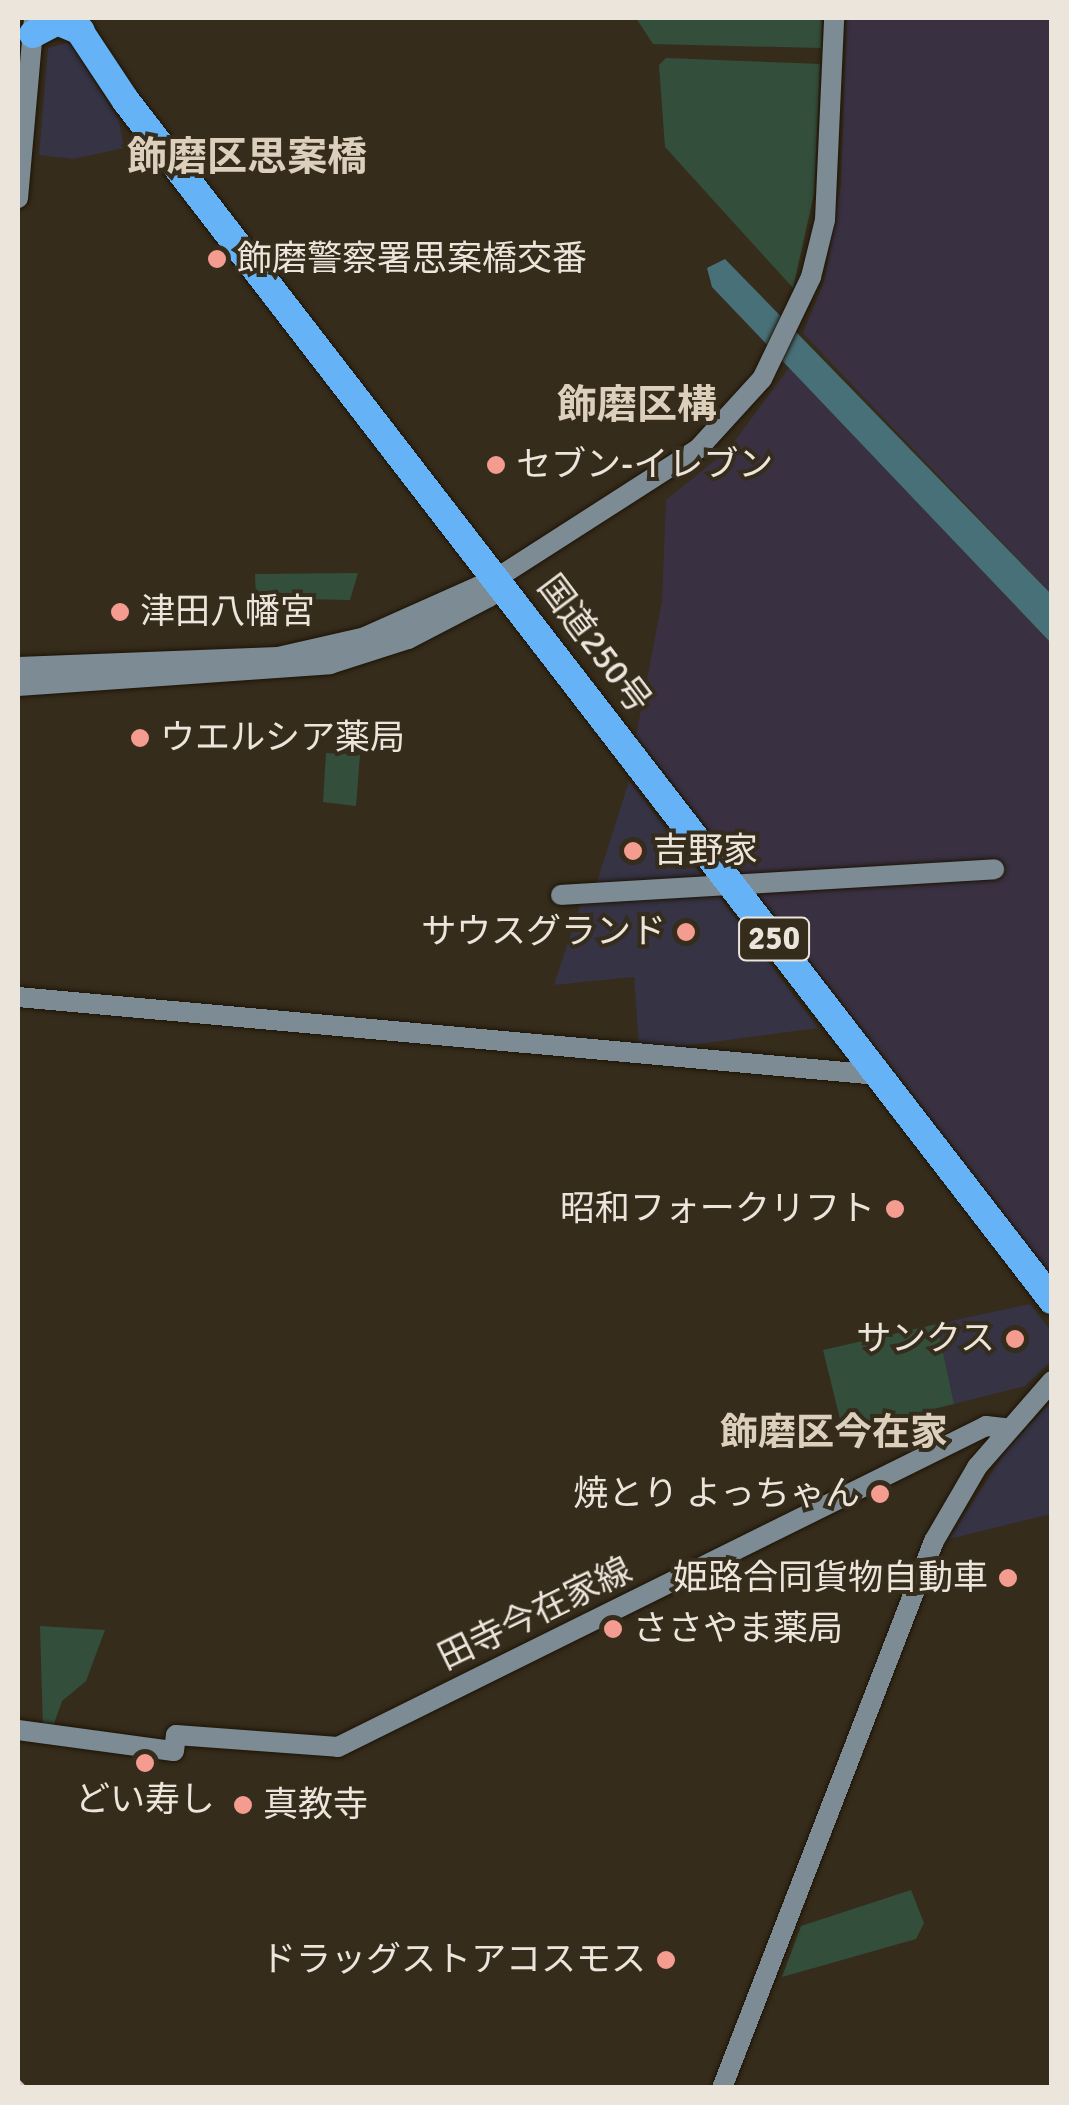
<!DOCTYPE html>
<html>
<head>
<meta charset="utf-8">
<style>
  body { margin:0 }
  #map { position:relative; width:1069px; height:2105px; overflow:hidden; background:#362c1c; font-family:Signika,"Noto Sans JP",sans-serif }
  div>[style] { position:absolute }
  .commercial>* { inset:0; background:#353344 }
  .industrial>* { inset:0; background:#393141 }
  .green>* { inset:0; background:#344e3c }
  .water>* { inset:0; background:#487078 }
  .roads { filter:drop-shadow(0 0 2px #1d1406) drop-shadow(0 0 2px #1d1406) }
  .secondary>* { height:20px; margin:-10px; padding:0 10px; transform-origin:10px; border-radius:10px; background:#7d8c94 }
  .highway>* { height:28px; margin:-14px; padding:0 14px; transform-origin:14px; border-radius:14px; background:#65b3f6 }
  .rail>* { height:4px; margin:-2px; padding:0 2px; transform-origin:2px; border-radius:2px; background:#d3cbc1 }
  .dots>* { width:28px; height:28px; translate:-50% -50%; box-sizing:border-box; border:5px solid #362c1c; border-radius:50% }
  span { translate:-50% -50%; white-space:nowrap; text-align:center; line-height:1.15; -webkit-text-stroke:8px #362c1c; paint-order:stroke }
  .shield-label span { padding:2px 8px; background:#362c1c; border:2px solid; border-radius:8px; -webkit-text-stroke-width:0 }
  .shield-label { font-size:32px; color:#ece5dc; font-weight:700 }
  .poi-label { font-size:35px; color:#ece5dc }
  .left { translate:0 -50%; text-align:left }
  .right { translate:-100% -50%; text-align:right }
  .street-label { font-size:35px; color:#ece5dc }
  .neighbourhood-label { font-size:38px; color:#dccfbc; font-weight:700 }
  .quarter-label { font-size:40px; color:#dccfbc; font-weight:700 }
  .frame { position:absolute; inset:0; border:20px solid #ece5dc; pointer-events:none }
</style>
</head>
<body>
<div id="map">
  <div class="commercial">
    <i style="clip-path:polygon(70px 42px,119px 121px,124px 148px,73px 159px,39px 155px,48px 48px)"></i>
    <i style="clip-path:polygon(629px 781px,708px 884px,595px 888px)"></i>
    <i style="clip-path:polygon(717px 894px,818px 1028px,660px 1049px,639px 1044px,634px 977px,554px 985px,581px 903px)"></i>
    <i style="clip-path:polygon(1030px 1304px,1051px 1331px,1051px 1361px,1025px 1386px,954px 1404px,937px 1324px)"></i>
    <i style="clip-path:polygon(1051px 1402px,1051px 1514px,949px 1539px,1006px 1451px)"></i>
  </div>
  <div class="industrial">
    <i style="clip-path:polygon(847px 18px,1051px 18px,1051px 594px,803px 333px,825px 279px,841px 183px)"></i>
    <i style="clip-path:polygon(789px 368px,1051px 643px,1051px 1275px,636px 736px,662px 601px,666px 500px,728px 450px)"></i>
  </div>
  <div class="green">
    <i style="clip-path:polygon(636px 18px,822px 18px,821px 48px,653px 44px)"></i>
    <i style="clip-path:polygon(666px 58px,820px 64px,814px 194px,793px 288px,665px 147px,659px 65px)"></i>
    <i style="clip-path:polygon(358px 573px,350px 600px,256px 598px,255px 574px)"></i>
    <i style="clip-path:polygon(326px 753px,360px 755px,356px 806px,323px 802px)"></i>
    <i style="clip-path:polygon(937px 1324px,954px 1404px,843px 1431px,823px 1350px)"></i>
    <i style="clip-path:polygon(40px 1626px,105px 1630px,86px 1681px,62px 1701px,52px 1729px,43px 1728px)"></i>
    <i style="clip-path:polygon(911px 1890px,924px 1923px,916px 1939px,782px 1977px,801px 1926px)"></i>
  </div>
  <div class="water">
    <i style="clip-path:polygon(725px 259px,1051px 594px,1051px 643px,712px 287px,707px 268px)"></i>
  </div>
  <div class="roads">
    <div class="secondary">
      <i style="left:18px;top:198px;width:181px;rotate:-84.9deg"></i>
      <i style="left:18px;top:667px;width:260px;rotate:-2.2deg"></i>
      <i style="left:278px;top:657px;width:89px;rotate:-12.9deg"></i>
      <i style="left:365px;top:637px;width:145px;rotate:-24.1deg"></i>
      <i style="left:497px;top:578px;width:239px;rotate:-32.7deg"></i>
      <i style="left:698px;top:449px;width:95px;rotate:-47.6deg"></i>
      <i style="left:762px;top:379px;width:113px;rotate:-64.3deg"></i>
      <i style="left:811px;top:277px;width:59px;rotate:-76.2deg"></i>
      <i style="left:825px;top:220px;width:202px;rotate:-87.4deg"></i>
      <i style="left:18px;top:686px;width:313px;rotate:-4deg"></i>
      <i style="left:330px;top:664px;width:82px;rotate:-17.8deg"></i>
      <i style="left:408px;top:639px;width:91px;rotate:-27.4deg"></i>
      <i style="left:489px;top:597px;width:21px;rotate:-67deg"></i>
      <i style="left:561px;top:895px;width:434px;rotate:-3.4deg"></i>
      <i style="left:18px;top:997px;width:864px;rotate:5.18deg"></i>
      <i style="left:18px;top:1730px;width:157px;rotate:7.7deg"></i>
      <i style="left:174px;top:1751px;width:16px;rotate:-83deg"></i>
      <i style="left:176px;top:1735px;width:162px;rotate:4.2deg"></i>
      <i style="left:338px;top:1747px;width:723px;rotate:-26.35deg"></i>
      <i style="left:986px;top:1426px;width:20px;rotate:6deg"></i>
      <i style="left:722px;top:2088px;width:587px;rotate:-68.82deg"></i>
      <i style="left:934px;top:1541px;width:86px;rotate:-59.8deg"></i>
      <i style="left:977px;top:1467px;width:114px;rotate:-48.9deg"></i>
    </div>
    <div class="highway">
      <i style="left:71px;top:18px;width:100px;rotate:56.5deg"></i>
      <i style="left:126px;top:101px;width:1515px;rotate:52.32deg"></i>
      <i style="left:33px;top:34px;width:27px;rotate:-28deg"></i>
      <i style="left:57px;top:21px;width:26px;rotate:23deg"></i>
    </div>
  </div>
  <div class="rail">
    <i style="left:18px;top:2081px;width:10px;rotate:45deg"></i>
  </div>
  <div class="dots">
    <i style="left:217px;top:259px;background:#f59c91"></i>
    <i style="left:496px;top:465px;background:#f59c91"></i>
    <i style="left:120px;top:612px;background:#f59c91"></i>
    <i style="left:140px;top:738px;background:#f59c91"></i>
    <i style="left:633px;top:851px;background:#f59c91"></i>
    <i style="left:686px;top:932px;background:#f59c91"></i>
    <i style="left:895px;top:1209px;background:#f59c91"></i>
    <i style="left:1015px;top:1339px;background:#f59c91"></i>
    <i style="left:880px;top:1494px;background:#f59c91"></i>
    <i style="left:1008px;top:1578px;background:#f59c91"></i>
    <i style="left:613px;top:1629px;background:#f59c91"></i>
    <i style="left:145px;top:1763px;background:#f59c91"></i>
    <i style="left:243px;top:1805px;background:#f59c91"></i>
    <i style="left:666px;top:1960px;background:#f59c91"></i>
  </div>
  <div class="shield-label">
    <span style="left:774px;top:939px">250</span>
  </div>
  <div class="poi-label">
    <span class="left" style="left:237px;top:259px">飾磨警察署思案橋交番</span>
    <span class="left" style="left:516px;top:465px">セブン-イレブン</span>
    <span class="left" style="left:140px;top:612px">津田八幡宮</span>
    <span class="left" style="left:160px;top:738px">ウエルシア薬局</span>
    <span class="left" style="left:653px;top:851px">吉野家</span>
    <span class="right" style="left:666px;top:932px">サウスグランド</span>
    <span class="right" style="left:875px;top:1209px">昭和フォークリフト</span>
    <span class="right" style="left:995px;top:1339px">サンクス</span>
    <span class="right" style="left:860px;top:1494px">焼とり よっちゃん</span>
    <span class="right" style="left:988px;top:1578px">姫路合同貨物自動車</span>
    <span class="left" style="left:633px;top:1629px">ささやま薬局</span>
    <span style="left:145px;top:1800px">どい寿し</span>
    <span class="left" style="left:263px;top:1805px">真教寺</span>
    <span class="right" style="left:646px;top:1960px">ドラッグストアコスモス</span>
  </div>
  <div class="street-label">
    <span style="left:594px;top:644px;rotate:53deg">国道250号</span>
    <span style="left:535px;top:1614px;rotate:-26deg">田寺今在家線</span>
  </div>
  <div class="neighbourhood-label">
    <span style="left:834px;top:1433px">飾磨区今在家</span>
  </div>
  <div class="quarter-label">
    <span style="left:247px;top:157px">飾磨区思案橋</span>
    <span style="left:637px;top:405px">飾磨区構</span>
  </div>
  <div class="frame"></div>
</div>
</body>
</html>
